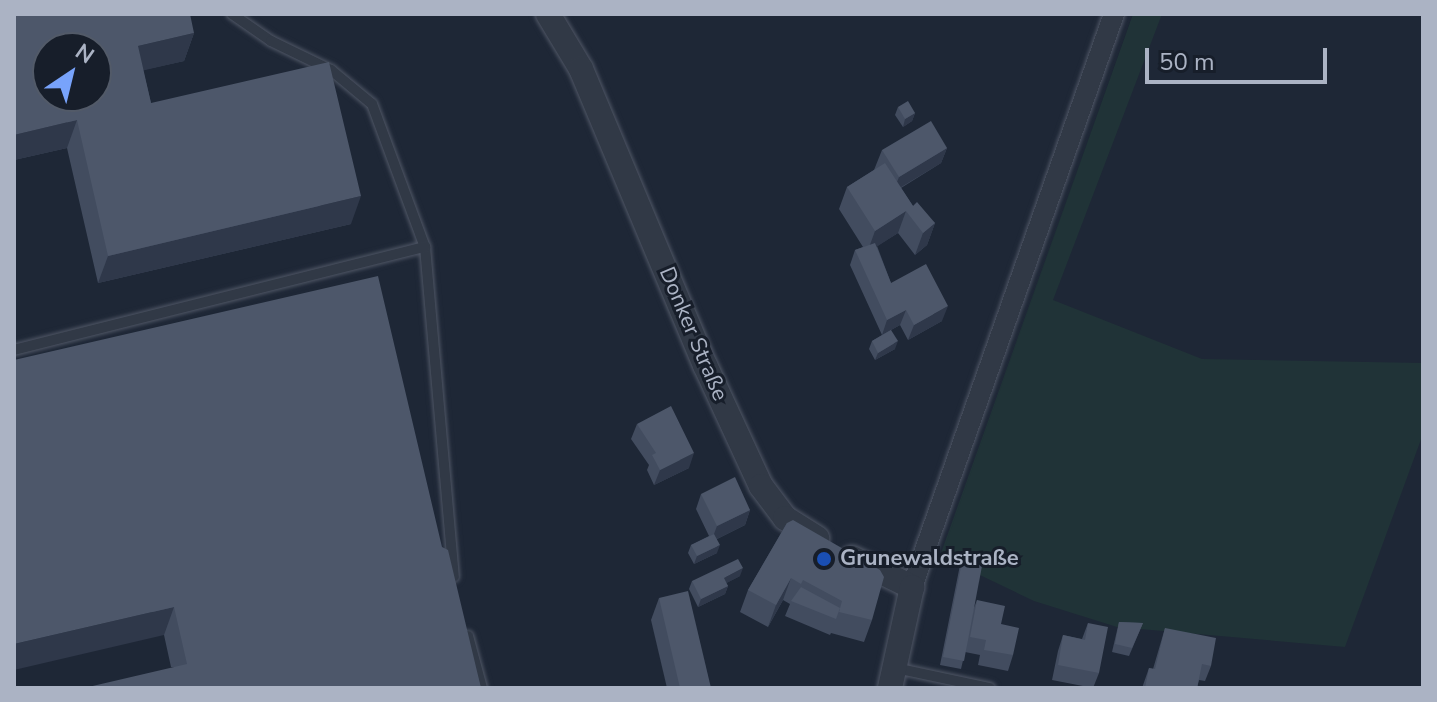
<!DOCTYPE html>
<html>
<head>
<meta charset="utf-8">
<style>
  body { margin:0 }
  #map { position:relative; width:1437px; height:702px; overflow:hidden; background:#1e2736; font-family:"Nunito Sans",sans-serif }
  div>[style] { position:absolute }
  .green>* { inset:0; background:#203337 }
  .roads { filter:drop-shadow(0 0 2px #4f5665) drop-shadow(0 0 2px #4f5665) }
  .service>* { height:10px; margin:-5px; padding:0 5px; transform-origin:5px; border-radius:5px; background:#313946 }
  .minor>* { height:20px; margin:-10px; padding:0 10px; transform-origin:10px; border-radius:10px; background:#313946 }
  .tertiary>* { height:24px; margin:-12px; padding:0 12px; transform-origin:12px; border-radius:12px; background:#313946 }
  .wall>* { inset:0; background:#424c5f }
  .shaded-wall>* { inset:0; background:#2f384a }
  .building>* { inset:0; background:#4d576a }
  .dots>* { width:22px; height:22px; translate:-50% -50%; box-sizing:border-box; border:4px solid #171e2a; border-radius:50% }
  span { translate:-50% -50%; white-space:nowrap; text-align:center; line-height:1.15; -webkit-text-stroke:6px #171e2a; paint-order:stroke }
  .street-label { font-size:22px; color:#abb3c4 }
  .poi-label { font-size:22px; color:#abb3c4; font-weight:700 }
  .left { translate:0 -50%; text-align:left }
  .frame { position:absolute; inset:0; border:16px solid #abb3c4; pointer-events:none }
  .north { position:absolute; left:32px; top:32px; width:80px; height:80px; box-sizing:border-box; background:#171e2a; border:2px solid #525a68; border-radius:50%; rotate:35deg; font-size:22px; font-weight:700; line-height:32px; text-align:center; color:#abb3c4 }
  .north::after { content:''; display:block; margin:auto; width:28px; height:36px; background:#78a3fb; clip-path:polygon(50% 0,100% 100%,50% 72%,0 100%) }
  .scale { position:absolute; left:1145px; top:48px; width:182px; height:36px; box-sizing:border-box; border:4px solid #abb3c4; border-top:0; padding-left:10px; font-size:24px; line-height:28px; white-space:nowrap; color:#abb3c4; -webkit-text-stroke:6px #171e2a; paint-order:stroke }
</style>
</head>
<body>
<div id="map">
  <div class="green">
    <i style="clip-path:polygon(1133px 14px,1162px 14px,1053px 300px,1202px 359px,1423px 363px,1423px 434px,1345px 647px,1117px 627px,1034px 601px,940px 556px)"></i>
  </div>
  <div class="roads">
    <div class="service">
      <i style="left:232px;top:14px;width:47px;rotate:34.7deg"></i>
      <i style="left:271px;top:41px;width:67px;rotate:25.8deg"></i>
      <i style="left:331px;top:70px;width:53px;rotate:39.7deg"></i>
      <i style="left:372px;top:104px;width:153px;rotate:69.7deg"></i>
      <i style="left:425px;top:247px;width:331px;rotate:85deg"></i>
      <i style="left:14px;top:350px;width:424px;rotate:-14.1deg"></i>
      <i style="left:468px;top:636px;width:54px;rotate:74.9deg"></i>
      <i style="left:895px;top:668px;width:97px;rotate:11.9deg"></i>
    </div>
    <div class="minor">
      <i style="left:912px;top:587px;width:608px;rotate:-70.58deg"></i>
    </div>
    <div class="tertiary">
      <i style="left:548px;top:14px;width:64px;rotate:59deg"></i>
      <i style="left:581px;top:69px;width:321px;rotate:67.3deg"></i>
      <i style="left:705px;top:365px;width:133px;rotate:65.2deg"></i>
      <i style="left:761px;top:486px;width:40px;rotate:53deg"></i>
      <i style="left:785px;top:518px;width:38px;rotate:32deg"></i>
      <i style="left:852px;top:558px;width:67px;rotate:25.8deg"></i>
      <i style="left:912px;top:587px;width:103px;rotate:102.3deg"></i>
    </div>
  </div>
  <div class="wall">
    <i style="clip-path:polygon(194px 33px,184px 61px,143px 70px,151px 103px,351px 224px,98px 283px,67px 148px,14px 160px)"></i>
    <i style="clip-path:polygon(898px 107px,915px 113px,912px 121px,903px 127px,895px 115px)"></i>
    <i style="clip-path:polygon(947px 148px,941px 163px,901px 188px,913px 206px,935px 223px,927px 245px,915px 255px,898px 233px,877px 246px,891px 283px,942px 321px,908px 340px,900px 325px,891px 330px,895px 349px,875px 360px,869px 349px,872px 341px,882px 335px,850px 265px,855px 250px,863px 247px,839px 209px,847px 187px,874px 170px,882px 150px)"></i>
    <i style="clip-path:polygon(14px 360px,442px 547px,481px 688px,171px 667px,164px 635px)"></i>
    <i style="clip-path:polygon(637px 424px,689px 468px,654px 485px,647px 470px,649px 465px,631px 439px)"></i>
    <i style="clip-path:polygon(701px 494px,750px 510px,745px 525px,717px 539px,717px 553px,694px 564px,688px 553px,691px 545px,709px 536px,696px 509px)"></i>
    <i style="clip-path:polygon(787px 523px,872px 620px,864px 642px,831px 633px,830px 635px,785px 616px,790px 604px,783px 600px,768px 627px,740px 612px,748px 590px)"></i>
    <i style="clip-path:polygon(963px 557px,973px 610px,977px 600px,1001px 624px,1013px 655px,1008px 671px,978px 665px,980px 655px,965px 652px,961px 669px,940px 665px,960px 565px)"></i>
    <i style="clip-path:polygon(740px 576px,726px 583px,728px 586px,725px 594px,698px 607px,689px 589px,692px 581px)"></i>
    <i style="clip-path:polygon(659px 598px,711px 688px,667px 688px,651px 620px)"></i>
    <i style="clip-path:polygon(1119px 622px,1143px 623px,1129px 656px,1112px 652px)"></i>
    <i style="clip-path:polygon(1088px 623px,1099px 673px,1093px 688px,1052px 680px,1058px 651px,1063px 635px,1082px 639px)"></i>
    <i style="clip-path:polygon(1165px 628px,1211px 666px,1205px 681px,1199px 680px,1197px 688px,1142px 688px,1149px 668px,1153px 669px)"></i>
  </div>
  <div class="shaded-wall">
    <i style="clip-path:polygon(194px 33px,184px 61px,128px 74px,138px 46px)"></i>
    <i style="clip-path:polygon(915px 113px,912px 121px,903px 127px,905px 119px)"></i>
    <i style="clip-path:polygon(77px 120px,67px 148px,14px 160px,14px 135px)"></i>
    <i style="clip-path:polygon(947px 148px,941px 163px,893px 192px,899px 177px)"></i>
    <i style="clip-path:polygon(361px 196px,351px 224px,98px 283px,108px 256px)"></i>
    <i style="clip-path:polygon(906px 211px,898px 233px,867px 253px,875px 231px)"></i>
    <i style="clip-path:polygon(935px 223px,927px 245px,915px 255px,923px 233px)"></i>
    <i style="clip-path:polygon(948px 306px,942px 321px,908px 340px,914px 325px)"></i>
    <i style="clip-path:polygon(906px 310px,900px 325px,882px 335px,887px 320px)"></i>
    <i style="clip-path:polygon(898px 341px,895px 349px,875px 360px,878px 353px)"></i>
    <i style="clip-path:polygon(694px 453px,689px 468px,654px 485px,660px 470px)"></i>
    <i style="clip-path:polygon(750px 510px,745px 525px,711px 542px,717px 526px)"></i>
    <i style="clip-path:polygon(720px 545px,717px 553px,694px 564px,697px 556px)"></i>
    <i style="clip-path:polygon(743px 568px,740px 576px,721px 586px,724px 578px)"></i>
    <i style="clip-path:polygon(791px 578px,783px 600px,768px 627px,776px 605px)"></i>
    <i style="clip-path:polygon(728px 586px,725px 594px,698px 607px,701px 599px)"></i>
    <i style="clip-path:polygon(174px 607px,164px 635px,14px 670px,14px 644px)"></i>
  </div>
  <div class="building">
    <i style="clip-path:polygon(evenodd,14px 14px,190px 14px,194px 33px,138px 46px,151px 103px,329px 62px,361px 196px,108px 256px,77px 120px,14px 135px,14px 14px,48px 48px,96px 48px,96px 96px,48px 96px,48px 48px)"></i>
    <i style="clip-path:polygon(908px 101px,915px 113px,905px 119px,898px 107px)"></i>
    <i style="clip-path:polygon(931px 121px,947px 148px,899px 177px,882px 150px)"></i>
    <i style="clip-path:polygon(885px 163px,913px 206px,917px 202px,935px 223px,923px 233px,906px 211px,875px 231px,847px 187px)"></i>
    <i style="clip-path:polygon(875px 243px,891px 283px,926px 264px,948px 306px,914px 325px,906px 310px,887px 320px,855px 250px)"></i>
    <i style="clip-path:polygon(378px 276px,442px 547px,448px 550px,481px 688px,84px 688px,187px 664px,174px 607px,14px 644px,14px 360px)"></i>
    <i style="clip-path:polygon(891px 330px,898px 341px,878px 353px,872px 341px)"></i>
    <i style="clip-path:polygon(671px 406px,694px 453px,660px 470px,652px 455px,656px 453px,637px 424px)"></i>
    <i style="clip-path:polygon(735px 477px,750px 510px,717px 526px,701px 494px)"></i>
    <i style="clip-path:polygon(793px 520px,880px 570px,884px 577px,872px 620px,839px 612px,842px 601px,803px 580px,801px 584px,791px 578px,776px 605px,748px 590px,787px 523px)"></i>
    <i style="clip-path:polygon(714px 534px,720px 545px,697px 556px,691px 545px)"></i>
    <i style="clip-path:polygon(963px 557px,982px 566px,964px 661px,943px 657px)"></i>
    <i style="clip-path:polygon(738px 559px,743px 568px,724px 578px,728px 586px,701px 599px,692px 581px)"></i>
    <i style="clip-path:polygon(801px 587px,840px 608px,836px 619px,791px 601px)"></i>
    <i style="clip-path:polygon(688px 591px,711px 688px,680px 688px,659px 598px)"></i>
    <i style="clip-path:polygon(977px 600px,1005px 606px,1001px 624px,1019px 628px,1013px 655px,984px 650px,986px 640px,970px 637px)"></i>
    <i style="clip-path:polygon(1119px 622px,1143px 623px,1132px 648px,1115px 644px)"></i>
    <i style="clip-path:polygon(1088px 623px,1108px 627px,1099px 673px,1058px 665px,1063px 635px,1085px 640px)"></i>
    <i style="clip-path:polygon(1165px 628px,1216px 638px,1211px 666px,1202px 664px,1197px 688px,1145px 688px,1149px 668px,1155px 669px)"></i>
  </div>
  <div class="dots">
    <i style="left:824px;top:559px;background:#1a4fb4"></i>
  </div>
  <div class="street-label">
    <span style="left:693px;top:334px;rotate:67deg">Donker Straße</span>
  </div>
  <div class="poi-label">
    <span class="left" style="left:840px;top:559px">Grunewaldstraße</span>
  </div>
  <div class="frame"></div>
  <div class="north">N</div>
  <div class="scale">50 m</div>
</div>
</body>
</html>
